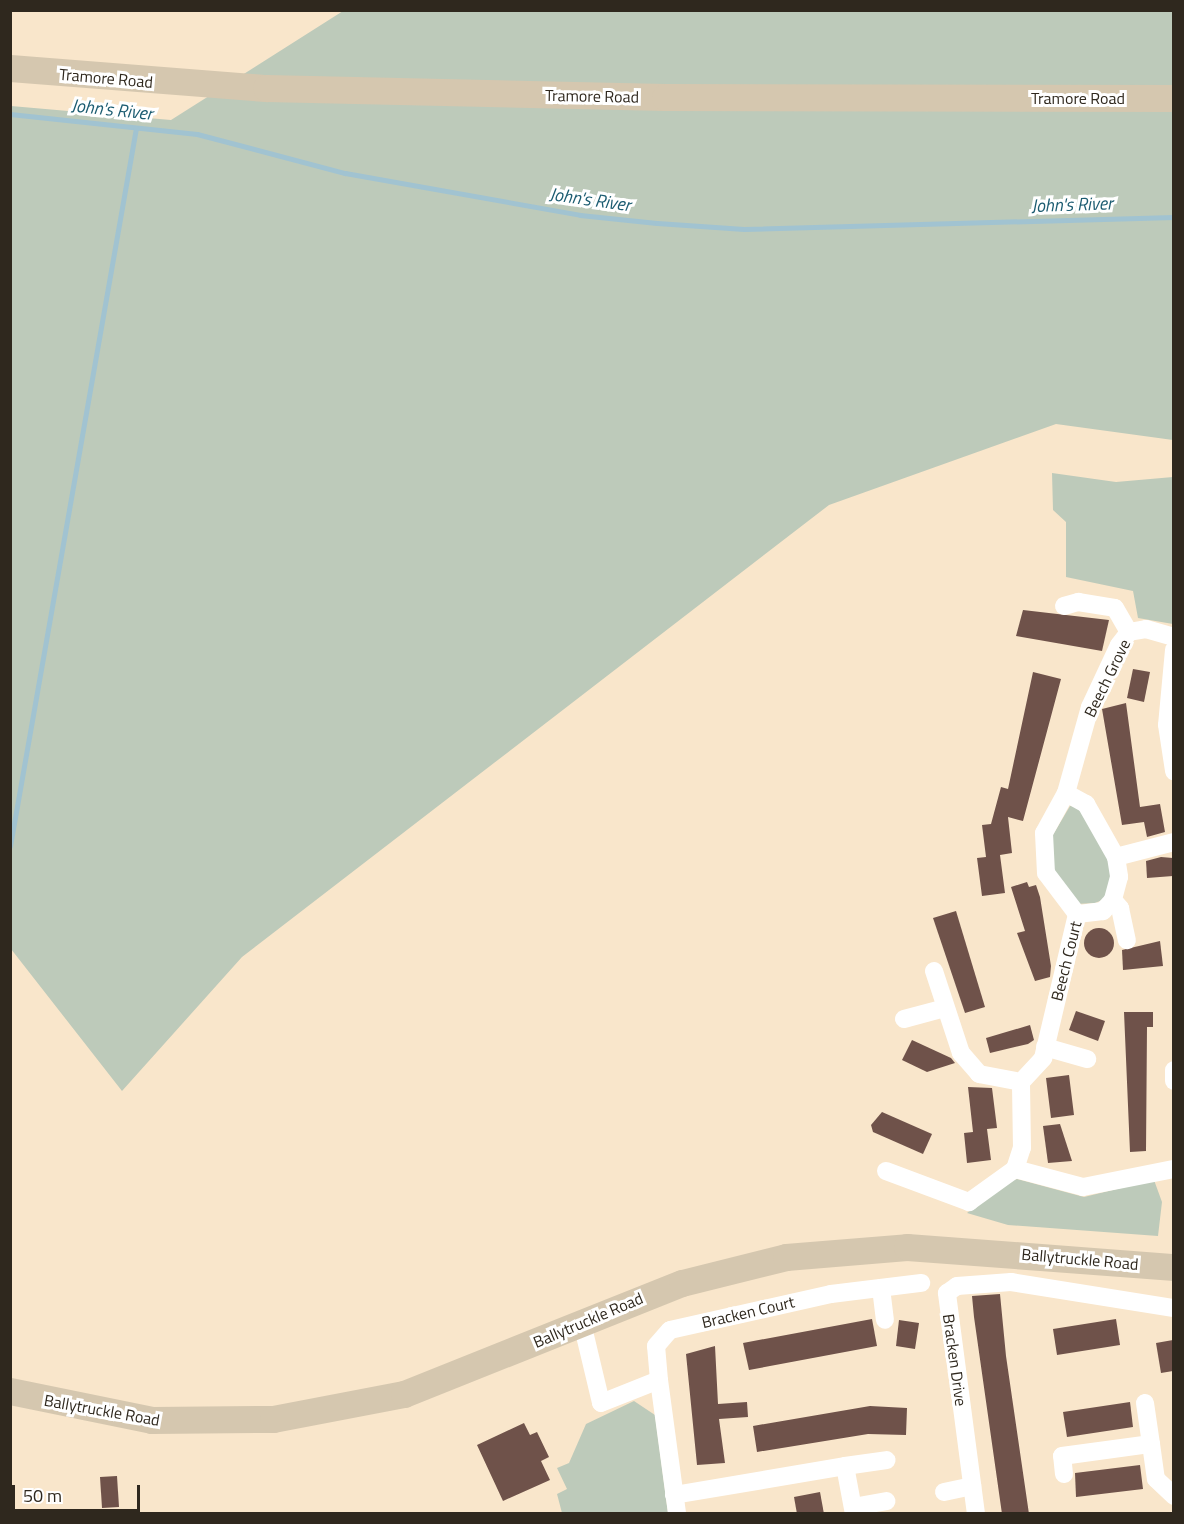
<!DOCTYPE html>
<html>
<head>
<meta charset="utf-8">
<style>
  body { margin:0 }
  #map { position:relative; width:1184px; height:1524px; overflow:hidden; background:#f9e6cb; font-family:"Titillium Web",sans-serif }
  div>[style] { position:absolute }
  .green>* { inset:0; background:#bdcaba }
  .stream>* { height:5px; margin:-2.5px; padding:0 2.5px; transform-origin:2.5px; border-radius:2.5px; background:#a1c3d1 }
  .building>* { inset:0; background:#6f524a }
  .round { border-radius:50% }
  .street>* { height:18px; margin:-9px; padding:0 9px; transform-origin:9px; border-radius:9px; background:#fff }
  .secondary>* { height:27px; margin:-13.5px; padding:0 13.5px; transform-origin:13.5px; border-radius:13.5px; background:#d5c7af }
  span { translate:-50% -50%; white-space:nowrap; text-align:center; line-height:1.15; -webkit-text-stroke:6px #fff; paint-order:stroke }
  .street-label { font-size:16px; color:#2f281e }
  .water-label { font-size:18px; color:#1c5c71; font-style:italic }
  .frame { position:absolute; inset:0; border:12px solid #2f281e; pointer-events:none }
  .scale { position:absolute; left:12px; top:1485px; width:128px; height:27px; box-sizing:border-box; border:3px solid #2f281e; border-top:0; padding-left:8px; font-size:18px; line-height:21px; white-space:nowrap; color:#2f281e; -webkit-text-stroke:4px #fff; paint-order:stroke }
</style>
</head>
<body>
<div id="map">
  <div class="green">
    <i style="clip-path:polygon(343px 11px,1173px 11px,1173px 440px,1056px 424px,829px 505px,242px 957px,122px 1091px,11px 949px,11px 106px,171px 120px)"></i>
    <i style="clip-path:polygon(1052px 473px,1116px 482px,1173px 477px,1173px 624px,1138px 618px,1133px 591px,1066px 577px,1066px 522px,1053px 510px)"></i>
    <i style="clip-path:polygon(1070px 806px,1079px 807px,1105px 847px,1113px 880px,1107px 898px,1095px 903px,1076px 904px,1053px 869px,1051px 838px)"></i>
    <i style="clip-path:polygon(1017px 1179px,1084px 1197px,1154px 1180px,1162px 1202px,1158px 1236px,1008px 1225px,967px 1213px,1001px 1184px)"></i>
    <i style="clip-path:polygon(634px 1401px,655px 1415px,668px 1513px,562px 1513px,557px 1494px,567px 1489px,557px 1468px,569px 1463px,586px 1424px)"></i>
  </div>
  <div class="stream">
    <i style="left:10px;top:114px;width:188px;rotate:6.1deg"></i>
    <i style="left:197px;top:134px;width:153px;rotate:14.8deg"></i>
    <i style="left:345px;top:173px;width:239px;rotate:10.1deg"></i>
    <i style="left:580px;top:215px;width:77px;rotate:5.9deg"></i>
    <i style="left:657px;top:223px;width:87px;rotate:3.9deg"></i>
    <i style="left:744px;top:229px;width:430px;rotate:-1.6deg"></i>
    <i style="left:10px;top:846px;width:729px;rotate:-80.05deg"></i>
  </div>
  <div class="building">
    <i style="clip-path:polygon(1023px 610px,1109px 620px,1102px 651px,1016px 636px)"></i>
    <i style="clip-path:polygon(1133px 669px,1150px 672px,1144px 702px,1127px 698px)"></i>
    <i style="clip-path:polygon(1033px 672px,1061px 679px,1023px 821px,1008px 817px,1012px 853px,1000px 855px,1005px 893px,982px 896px,977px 858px,986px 857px,982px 825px,991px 824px,1001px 787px,1008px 789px)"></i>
    <i style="clip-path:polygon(1126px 703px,1140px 807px,1160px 804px,1165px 832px,1147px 837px,1144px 822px,1122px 825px,1102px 709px)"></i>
    <i style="clip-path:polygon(1161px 857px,1173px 858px,1173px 876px,1147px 878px,1146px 861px)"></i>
    <i style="clip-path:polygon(1027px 882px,1029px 887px,1036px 885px,1040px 897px,1051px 966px,1050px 977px,1035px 981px,1017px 933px,1025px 931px,1011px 887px)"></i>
    <i style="clip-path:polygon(956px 911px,985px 1007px,965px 1013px,933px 918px)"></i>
    <i class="round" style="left:1084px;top:928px;width:30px;height:30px"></i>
    <i style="clip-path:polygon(1160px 941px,1163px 966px,1123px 970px,1122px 950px)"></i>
    <i style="clip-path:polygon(1076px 1011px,1105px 1021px,1098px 1041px,1069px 1030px)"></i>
    <i style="clip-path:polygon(1124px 1012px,1153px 1012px,1153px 1027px,1147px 1027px,1146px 1151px,1130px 1152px)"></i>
    <i style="clip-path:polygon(1030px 1025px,1034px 1040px,1028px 1044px,990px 1053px,986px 1038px)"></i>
    <i style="clip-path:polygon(912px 1040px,951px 1058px,955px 1063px,927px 1072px,902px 1060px)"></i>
    <i style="clip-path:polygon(1069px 1075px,1074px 1115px,1051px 1118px,1046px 1078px)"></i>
    <i style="clip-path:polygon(968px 1087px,992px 1088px,997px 1128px,987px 1129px,991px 1160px,967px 1163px,964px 1133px,973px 1132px)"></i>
    <i style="clip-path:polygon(882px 1112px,932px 1134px,923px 1154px,873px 1132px,871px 1125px)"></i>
    <i style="clip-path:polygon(1060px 1124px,1072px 1161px,1048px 1163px,1043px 1126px)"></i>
    <i style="clip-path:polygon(1000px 1294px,1006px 1356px,1029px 1514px,1002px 1514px,974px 1317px,972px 1296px)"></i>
    <i style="clip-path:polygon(872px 1319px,877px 1346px,749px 1370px,743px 1343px)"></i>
    <i style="clip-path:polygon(1116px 1319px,1120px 1345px,1057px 1355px,1053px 1329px)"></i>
    <i style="clip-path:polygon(899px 1320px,919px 1323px,915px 1349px,896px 1346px)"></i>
    <i style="clip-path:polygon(1173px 1340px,1173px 1371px,1161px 1373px,1156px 1343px)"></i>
    <i style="clip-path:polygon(715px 1346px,718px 1404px,747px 1402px,748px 1417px,719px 1419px,725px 1463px,697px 1465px,686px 1354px)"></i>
    <i style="clip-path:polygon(1130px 1402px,1133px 1427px,1067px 1437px,1063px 1412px)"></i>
    <i style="clip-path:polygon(870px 1406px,907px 1408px,906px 1435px,868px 1434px,757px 1452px,753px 1426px)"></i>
    <i style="clip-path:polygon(524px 1423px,530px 1435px,537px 1432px,549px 1457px,541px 1461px,550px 1480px,503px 1501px,477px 1445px)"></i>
    <i style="clip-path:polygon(1140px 1465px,1143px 1489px,1076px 1497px,1075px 1473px)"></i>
    <i style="clip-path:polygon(117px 1476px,119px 1507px,102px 1508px,100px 1477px)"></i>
    <i style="clip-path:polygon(820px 1492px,824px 1514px,797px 1514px,794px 1497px)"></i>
  </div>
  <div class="street">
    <i style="left:1064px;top:606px;width:15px;rotate:-16deg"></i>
    <i style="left:1078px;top:602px;width:37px;rotate:9deg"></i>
    <i style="left:1115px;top:608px;width:28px;rotate:60deg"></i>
    <i style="left:1174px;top:650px;width:75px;rotate:95.3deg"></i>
    <i style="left:1167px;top:725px;width:47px;rotate:81.3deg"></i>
    <i style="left:1066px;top:793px;width:23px;rotate:29deg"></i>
    <i style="left:1086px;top:804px;width:61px;rotate:60.5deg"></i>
    <i style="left:1116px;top:857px;width:20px;rotate:81deg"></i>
    <i style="left:1119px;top:877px;width:24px;rotate:105deg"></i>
    <i style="left:1113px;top:900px;width:15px;rotate:132deg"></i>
    <i style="left:1103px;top:911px;width:26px;rotate:173deg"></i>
    <i style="left:1116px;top:857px;width:60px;rotate:-14.5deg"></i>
    <i style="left:1113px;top:900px;width:11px;rotate:49deg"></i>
    <i style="left:1120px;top:908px;width:33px;rotate:78deg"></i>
    <i style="left:1077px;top:914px;width:51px;rotate:-127.1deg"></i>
    <i style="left:1046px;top:873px;width:40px;rotate:-92.9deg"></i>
    <i style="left:1044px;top:833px;width:46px;rotate:-61.2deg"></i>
    <i style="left:1066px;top:793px;width:89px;rotate:-74.4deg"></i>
    <i style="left:1090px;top:707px;width:68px;rotate:-64.9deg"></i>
    <i style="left:1119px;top:645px;width:16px;rotate:-52deg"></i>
    <i style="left:1129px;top:632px;width:17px;rotate:-10deg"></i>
    <i style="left:1146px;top:629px;width:29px;rotate:16deg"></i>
    <i style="left:934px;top:971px;width:86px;rotate:71.8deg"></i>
    <i style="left:961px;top:1053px;width:28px;rotate:49deg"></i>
    <i style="left:979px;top:1074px;width:43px;rotate:10.8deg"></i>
    <i style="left:1021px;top:1082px;width:33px;rotate:-47deg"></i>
    <i style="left:1043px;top:1058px;width:148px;rotate:-76.7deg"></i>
    <i style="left:904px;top:1019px;width:42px;rotate:-15deg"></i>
    <i style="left:1045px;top:1047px;width:44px;rotate:15.9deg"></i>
    <i style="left:1174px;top:1070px;width:11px;rotate:90deg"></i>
    <i style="left:1015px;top:1169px;width:70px;rotate:14.8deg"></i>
    <i style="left:1083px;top:1187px;width:93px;rotate:-11.2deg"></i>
    <i style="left:886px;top:1171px;width:89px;rotate:20.5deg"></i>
    <i style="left:969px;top:1202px;width:57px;rotate:-35.7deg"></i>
    <i style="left:1015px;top:1169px;width:22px;rotate:-72deg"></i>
    <i style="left:1022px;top:1148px;width:66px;rotate:-90.9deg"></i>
    <i style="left:881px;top:1288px;width:32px;rotate:83deg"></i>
    <i style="left:582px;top:1323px;width:82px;rotate:76.6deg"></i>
    <i style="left:601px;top:1403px;width:62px;rotate:-21.6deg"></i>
    <i style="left:659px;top:1380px;width:34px;rotate:-95deg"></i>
    <i style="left:656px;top:1346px;width:21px;rotate:-49deg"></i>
    <i style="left:670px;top:1330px;width:165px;rotate:-12.6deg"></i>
    <i style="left:831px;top:1294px;width:91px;rotate:-7deg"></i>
    <i style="left:659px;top:1380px;width:135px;rotate:82.3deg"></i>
    <i style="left:1145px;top:1403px;width:41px;rotate:81.7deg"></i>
    <i style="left:845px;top:1466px;width:42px;rotate:-8.1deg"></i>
    <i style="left:1064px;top:1474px;width:18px;rotate:-96deg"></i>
    <i style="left:1062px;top:1456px;width:90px;rotate:-7.7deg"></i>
    <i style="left:1151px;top:1444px;width:35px;rotate:82deg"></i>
    <i style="left:1156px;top:1479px;width:25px;rotate:43deg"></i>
    <i style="left:944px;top:1492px;width:29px;rotate:-12deg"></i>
    <i style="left:674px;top:1495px;width:173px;rotate:-9.6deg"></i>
    <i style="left:845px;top:1466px;width:49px;rotate:79.4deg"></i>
    <i style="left:853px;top:1507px;width:34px;rotate:-10deg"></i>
    <i style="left:976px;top:1514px;width:223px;rotate:-97.5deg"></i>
    <i style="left:947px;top:1293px;width:12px;rotate:-35deg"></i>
    <i style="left:957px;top:1286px;width:54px;rotate:-4.2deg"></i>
    <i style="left:1011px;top:1282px;width:165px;rotate:9.1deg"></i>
  </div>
  <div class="secondary">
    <i style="left:10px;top:68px;width:257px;rotate:4.5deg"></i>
    <i style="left:266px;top:88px;width:399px;rotate:1.3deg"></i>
    <i style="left:665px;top:97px;width:509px;rotate:0.11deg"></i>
    <i style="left:10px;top:1391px;width:145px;rotate:11.5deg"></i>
    <i style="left:152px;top:1420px;width:121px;rotate:-0.5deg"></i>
    <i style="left:273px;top:1419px;width:133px;rotate:-10.8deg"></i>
    <i style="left:404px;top:1394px;width:299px;rotate:-21.8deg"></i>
    <i style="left:682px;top:1283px;width:107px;rotate:-14deg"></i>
    <i style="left:786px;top:1257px;width:121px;rotate:-4.7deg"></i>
    <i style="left:907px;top:1247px;width:268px;rotate:4.3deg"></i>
  </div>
  <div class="street-label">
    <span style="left:106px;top:78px;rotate:5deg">Tramore Road</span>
    <span style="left:592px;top:96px;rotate:1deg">Tramore Road</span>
    <span style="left:1078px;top:98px">Tramore Road</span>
    <span style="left:1107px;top:678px;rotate:-64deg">Beech Grove</span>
    <span style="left:1066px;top:961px;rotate:-76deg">Beech Court</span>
    <span style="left:1080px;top:1259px;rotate:5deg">Ballytruckle Road</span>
    <span style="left:748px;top:1312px;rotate:-13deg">Bracken Court</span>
    <span style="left:588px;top:1320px;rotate:-23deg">Ballytruckle Road</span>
    <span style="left:955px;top:1360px;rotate:82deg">Bracken Drive</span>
    <span style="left:102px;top:1410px;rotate:10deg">Ballytruckle Road</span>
  </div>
  <div class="water-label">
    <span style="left:112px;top:110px;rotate:6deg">John's River</span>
    <span style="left:590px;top:200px;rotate:8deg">John's River</span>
    <span style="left:1072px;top:205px;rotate:-2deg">John's River</span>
  </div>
  <div class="frame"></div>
  <div class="scale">50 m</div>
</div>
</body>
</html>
